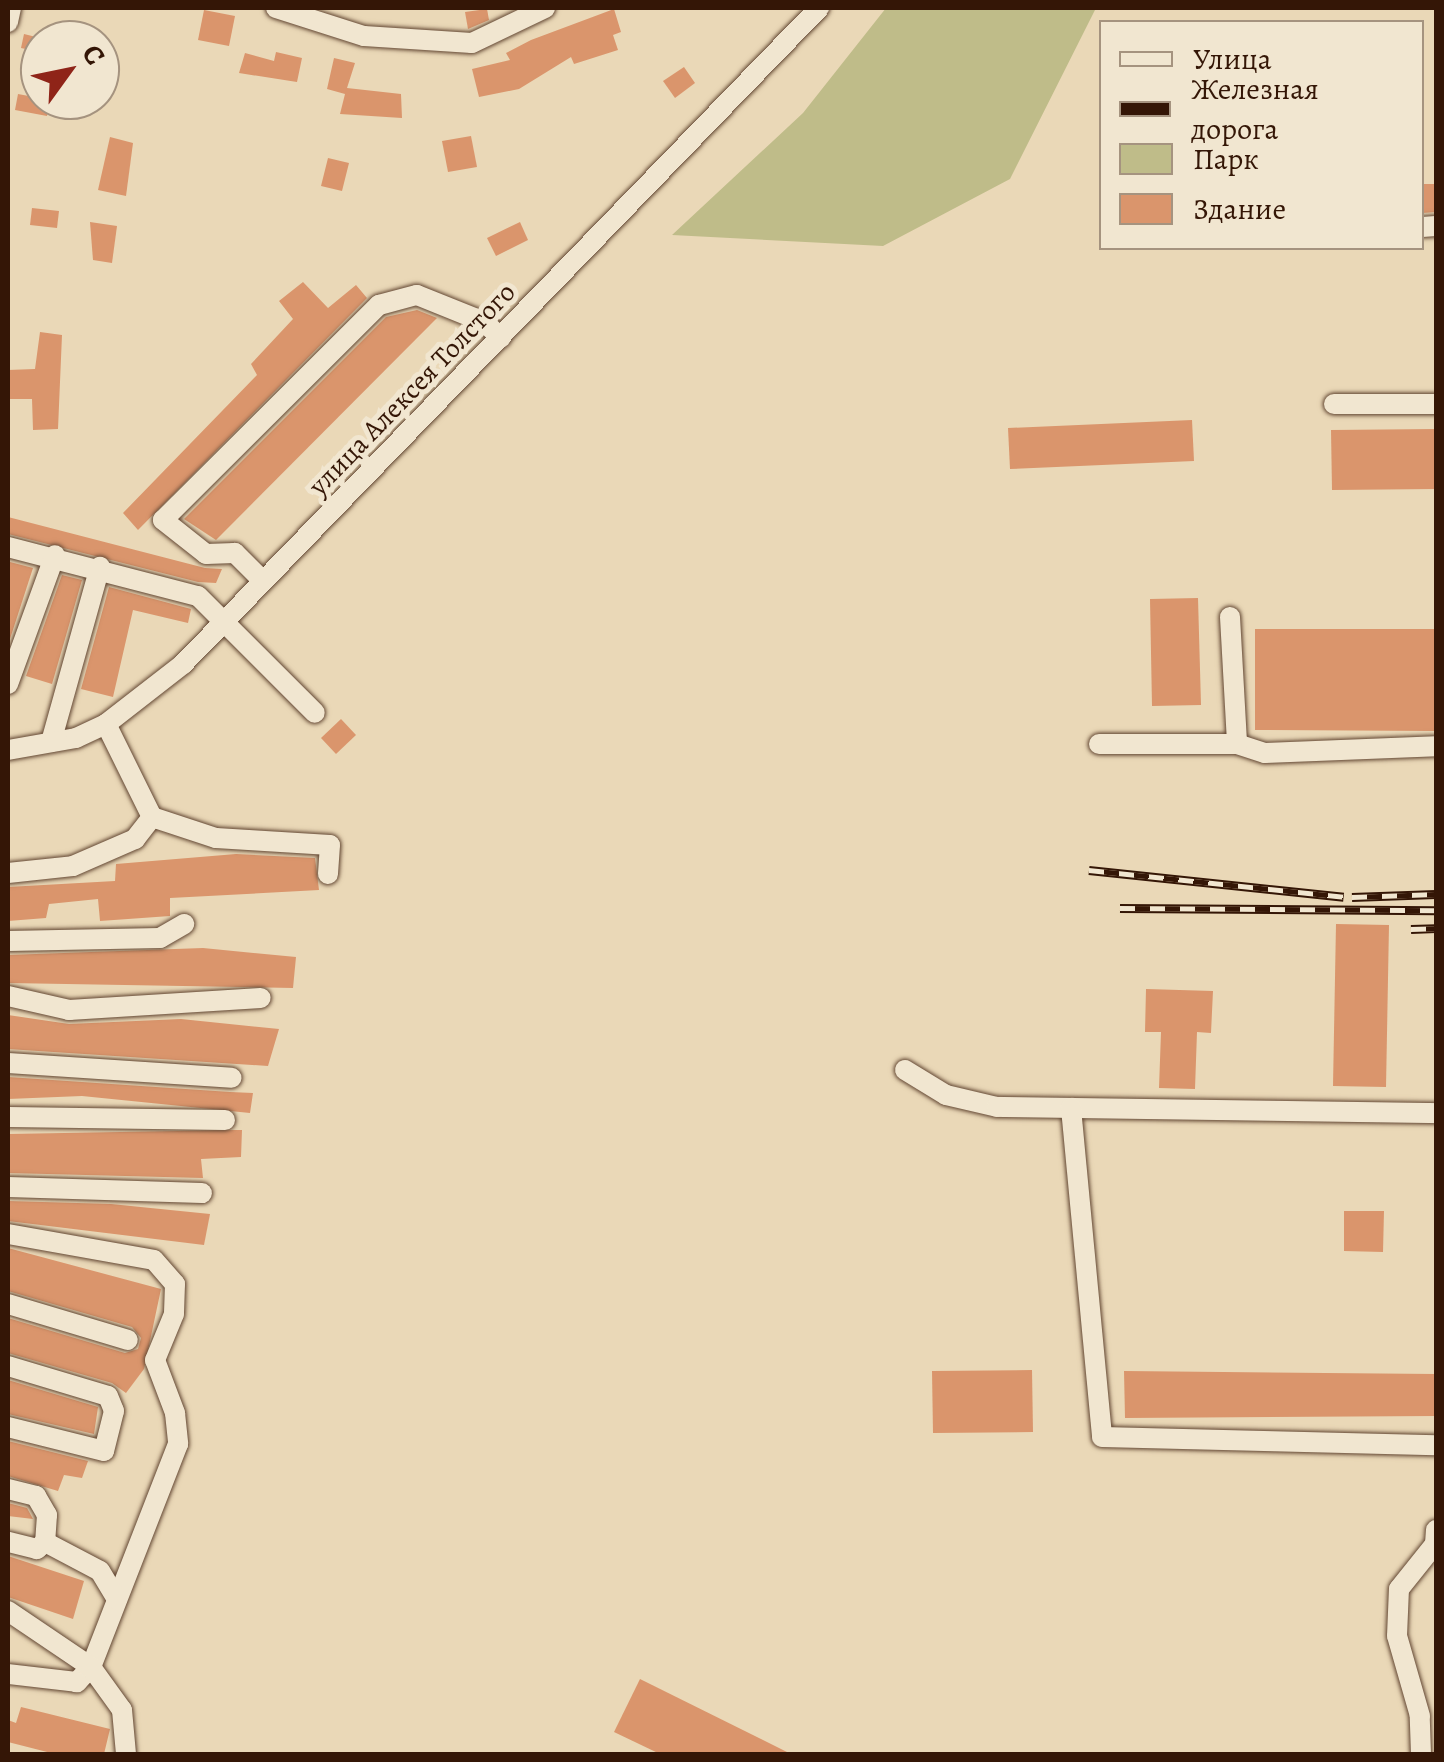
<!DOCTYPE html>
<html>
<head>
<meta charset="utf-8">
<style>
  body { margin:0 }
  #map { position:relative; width:1444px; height:1762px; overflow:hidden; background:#ead8b7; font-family:Alegreya,serif }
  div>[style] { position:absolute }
  .green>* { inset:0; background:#bfbc89 }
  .building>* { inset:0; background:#da956c }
  .roads { filter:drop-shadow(0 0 2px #624632) drop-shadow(0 0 2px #624632) }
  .minor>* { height:20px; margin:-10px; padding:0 10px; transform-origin:10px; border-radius:10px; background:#f1e6d0 }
  .rail>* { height:9px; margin-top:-4.5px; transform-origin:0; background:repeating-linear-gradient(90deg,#f1e6d0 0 15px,#341606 0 30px); box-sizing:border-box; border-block:2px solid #341606 }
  span { translate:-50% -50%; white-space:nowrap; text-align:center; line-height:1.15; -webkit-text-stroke:10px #f1e6d0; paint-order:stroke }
  .street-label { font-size:28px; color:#341606 }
  .frame { position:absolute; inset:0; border:10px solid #341606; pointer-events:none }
  .legend { position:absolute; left:1099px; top:20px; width:325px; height:230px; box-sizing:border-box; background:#f1e6d0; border:2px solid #a5937f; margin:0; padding:12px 18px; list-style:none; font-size:30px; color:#341606 }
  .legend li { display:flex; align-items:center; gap:20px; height:50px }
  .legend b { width:50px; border:2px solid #a5937f }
  .north { position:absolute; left:20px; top:20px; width:100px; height:100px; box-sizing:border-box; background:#f1e6d0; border:2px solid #a5937f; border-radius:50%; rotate:57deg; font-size:28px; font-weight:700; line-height:40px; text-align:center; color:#341606 }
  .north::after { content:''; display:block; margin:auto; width:35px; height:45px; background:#8f2418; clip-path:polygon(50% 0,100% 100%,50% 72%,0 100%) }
</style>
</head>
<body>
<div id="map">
  <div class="green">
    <i style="clip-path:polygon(886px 8px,1096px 8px,1010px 179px,883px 246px,672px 235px,803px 113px)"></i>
  </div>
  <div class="building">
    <i style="clip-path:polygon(487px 9px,489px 20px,468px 29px,465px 12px)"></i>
    <i style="clip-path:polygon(614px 9px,621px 32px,613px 35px,618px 50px,574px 64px,571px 57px,519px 89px,479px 97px,472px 69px,510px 60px,506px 53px,531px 40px)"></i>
    <i style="clip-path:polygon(204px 10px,235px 16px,229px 46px,198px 40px)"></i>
    <i style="clip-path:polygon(24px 34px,40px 38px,40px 52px,21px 48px)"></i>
    <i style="clip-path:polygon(276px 52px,302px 58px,297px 82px,239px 73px,245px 53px,274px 61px)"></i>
    <i style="clip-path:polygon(334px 58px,355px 63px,347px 88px,401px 94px,402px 118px,340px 114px,345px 94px,327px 89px)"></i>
    <i style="clip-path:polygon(684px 67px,695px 83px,675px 98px,663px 81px)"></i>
    <i style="clip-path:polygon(18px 94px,50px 100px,47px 116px,15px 110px)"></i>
    <i style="clip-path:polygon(471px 136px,477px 167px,448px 172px,442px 141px)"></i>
    <i style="clip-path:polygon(110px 137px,133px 143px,126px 196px,98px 190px)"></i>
    <i style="clip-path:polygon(328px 158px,349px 163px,342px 191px,321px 186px)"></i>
    <i style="clip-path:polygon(1422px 184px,1436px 184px,1436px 212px,1422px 213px)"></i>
    <i style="clip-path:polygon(32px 208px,59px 211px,57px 228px,30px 225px)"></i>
    <i style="clip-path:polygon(90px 222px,117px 226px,112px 263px,93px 260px)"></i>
    <i style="clip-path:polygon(520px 222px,528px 240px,496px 256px,487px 238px)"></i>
    <i style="clip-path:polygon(303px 282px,328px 308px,356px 285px,367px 298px,138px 530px,123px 513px,257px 375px,251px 364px,293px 319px,279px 301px)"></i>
    <i style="clip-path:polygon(417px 310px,437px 318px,216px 540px,184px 519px,386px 317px)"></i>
    <i style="clip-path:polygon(40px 332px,62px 335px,58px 429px,33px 430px,32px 399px,8px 399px,8px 370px,35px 369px)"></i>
    <i style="clip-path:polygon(1192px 420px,1194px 461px,1010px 469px,1008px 428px)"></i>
    <i style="clip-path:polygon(1436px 429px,1436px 489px,1332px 490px,1331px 430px)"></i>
    <i style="clip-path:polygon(8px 517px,205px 568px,222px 569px,216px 583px,198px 582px,8px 534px)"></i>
    <i style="clip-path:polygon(10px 562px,33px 568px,8px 645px,8px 570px)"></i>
    <i style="clip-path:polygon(62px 575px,82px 580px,52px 684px,26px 676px)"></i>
    <i style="clip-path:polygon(109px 587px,191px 609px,188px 623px,133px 610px,113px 697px,81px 689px)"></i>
    <i style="clip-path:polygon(1198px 598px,1201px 705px,1152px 706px,1150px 599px)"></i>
    <i style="clip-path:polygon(1255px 629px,1434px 629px,1436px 731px,1255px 730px)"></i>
    <i style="clip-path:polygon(341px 719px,356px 735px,336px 754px,321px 738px)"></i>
    <i style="clip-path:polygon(236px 854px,315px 858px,319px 890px,170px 898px,170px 916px,100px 921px,98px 899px,49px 904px,46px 918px,8px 921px,8px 887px,115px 881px,116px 864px)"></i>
    <i style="clip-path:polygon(1336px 924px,1389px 925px,1386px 1087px,1333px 1086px)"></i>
    <i style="clip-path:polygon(203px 948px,296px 957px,293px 988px,8px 983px,8px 955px)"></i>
    <i style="clip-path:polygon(1146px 989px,1213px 991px,1211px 1033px,1197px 1032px,1195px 1089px,1159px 1088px,1161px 1032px,1145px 1032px)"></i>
    <i style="clip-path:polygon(8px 1015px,69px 1024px,181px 1019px,279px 1029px,268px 1066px,8px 1049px)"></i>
    <i style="clip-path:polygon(8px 1077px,230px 1092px,253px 1093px,250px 1113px,82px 1096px,8px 1099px)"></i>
    <i style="clip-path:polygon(234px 1130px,242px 1130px,241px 1157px,201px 1159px,203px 1178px,8px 1173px,8px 1134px)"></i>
    <i style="clip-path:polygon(8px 1201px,111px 1204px,210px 1214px,204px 1245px,8px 1221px)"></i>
    <i style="clip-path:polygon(1344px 1211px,1384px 1211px,1383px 1252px,1344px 1251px)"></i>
    <i style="clip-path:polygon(8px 1248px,161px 1289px,144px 1369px,126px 1393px,112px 1383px,8px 1353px,8px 1318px,125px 1353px,138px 1349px,141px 1338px,132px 1327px,8px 1291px)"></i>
    <i style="clip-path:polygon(1032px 1370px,1033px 1432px,933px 1433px,932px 1371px)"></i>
    <i style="clip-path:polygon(1124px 1371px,1436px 1374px,1436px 1416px,1125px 1418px)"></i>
    <i style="clip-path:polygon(8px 1380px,98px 1407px,94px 1434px,8px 1414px)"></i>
    <i style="clip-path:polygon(8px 1441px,88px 1461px,82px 1478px,64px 1475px,58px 1491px,8px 1476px)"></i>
    <i style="clip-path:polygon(8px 1503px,27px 1508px,33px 1519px,8px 1516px)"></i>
    <i style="clip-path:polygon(8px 1556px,84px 1581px,73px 1619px,8px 1597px)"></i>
    <i style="clip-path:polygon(640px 1679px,791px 1754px,660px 1754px,614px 1732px)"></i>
    <i style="clip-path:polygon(21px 1707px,110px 1729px,104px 1754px,55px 1754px,8px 1742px,8px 1720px,16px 1723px)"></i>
  </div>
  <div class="roads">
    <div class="minor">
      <i style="left:276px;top:8px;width:92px;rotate:17.7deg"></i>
      <i style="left:364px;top:36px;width:108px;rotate:3.7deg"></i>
      <i style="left:472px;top:43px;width:81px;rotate:-25.6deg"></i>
      <i style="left:8px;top:22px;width:14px;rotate:-78deg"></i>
      <i style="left:1422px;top:227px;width:14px;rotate:-4deg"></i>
      <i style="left:1334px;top:404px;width:102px"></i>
      <i style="left:8px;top:547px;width:196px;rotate:14.5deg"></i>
      <i style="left:198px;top:596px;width:165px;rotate:45deg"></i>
      <i style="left:263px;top:581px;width:40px;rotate:-135deg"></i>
      <i style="left:235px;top:553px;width:29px;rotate:178deg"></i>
      <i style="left:206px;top:554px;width:55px;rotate:-141.7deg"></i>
      <i style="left:163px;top:520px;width:305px;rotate:-44.9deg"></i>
      <i style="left:379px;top:305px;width:39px;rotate:-15deg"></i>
      <i style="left:417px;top:295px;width:72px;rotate:21.9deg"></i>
      <i style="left:484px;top:322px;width:23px;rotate:43deg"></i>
      <i style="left:1230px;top:617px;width:127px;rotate:86.8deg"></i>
      <i style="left:1237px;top:744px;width:29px;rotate:18deg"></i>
      <i style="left:1265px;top:753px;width:171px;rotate:-2.3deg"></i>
      <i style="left:8px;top:684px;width:137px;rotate:-70deg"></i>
      <i style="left:106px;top:724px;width:104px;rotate:63.7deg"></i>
      <i style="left:152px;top:817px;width:67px;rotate:18.2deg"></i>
      <i style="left:216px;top:838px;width:114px;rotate:3.5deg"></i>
      <i style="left:330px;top:845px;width:29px;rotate:94deg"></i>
      <i style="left:51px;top:742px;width:182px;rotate:-74.4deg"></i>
      <i style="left:1099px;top:744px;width:138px"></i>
      <i style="left:8px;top:750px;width:69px;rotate:-10deg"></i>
      <i style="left:76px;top:738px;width:33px;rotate:-25deg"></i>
      <i style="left:106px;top:724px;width:98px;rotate:-37.9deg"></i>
      <i style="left:183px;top:664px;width:914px;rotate:-45.89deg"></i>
      <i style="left:8px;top:873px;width:65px;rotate:-6.1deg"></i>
      <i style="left:73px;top:866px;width:68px;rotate:-23.5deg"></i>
      <i style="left:135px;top:839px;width:28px;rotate:-52deg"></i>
      <i style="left:8px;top:941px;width:152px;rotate:-1.1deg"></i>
      <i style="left:160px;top:938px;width:28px;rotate:-30deg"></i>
      <i style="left:8px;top:996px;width:63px;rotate:12.9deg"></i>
      <i style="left:69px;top:1010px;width:192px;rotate:-3.6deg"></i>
      <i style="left:8px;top:1063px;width:224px;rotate:3.8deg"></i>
      <i style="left:905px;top:1070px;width:48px;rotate:31.4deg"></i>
      <i style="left:946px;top:1095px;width:52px;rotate:13.2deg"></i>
      <i style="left:997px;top:1107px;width:439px;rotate:0.8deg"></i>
      <i style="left:1071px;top:1108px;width:330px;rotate:84.6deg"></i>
      <i style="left:1102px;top:1437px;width:334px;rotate:1.4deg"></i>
      <i style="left:8px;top:1117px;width:217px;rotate:0.8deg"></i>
      <i style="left:8px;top:1187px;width:194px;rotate:1.8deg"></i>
      <i style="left:8px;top:1234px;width:148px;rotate:10.1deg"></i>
      <i style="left:154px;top:1260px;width:32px;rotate:49deg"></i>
      <i style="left:175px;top:1284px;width:30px;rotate:92deg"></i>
      <i style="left:174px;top:1314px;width:50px;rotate:112.4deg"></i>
      <i style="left:155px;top:1360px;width:57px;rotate:69.3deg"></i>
      <i style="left:175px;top:1413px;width:31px;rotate:84deg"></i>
      <i style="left:178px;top:1444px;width:239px;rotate:111.3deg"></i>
      <i style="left:91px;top:1667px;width:21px;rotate:133deg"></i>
      <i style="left:77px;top:1682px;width:69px;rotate:-173.4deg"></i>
      <i style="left:8px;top:1304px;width:125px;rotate:16.7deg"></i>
      <i style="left:8px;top:1366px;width:104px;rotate:16.7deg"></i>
      <i style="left:108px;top:1396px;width:16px;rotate:68deg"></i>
      <i style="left:114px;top:1411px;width:41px;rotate:104deg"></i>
      <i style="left:104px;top:1451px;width:99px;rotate:-166deg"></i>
      <i style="left:8px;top:1489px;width:29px;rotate:14deg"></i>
      <i style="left:36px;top:1496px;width:22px;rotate:60deg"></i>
      <i style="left:47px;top:1515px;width:27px;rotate:94deg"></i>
      <i style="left:45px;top:1542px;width:11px;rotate:139deg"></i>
      <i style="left:37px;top:1549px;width:30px;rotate:-166deg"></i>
      <i style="left:45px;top:1542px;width:62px;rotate:27.8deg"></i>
      <i style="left:100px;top:1571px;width:33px;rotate:59deg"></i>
      <i style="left:8px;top:1611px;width:100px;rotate:34deg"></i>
      <i style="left:91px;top:1667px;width:53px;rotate:54.2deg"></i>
      <i style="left:122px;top:1710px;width:44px;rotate:84.8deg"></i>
      <i style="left:1421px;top:1754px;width:38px;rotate:-92deg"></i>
      <i style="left:1420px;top:1716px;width:83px;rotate:-106deg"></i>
      <i style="left:1397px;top:1636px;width:47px;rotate:-87.6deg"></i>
      <i style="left:1399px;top:1589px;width:58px;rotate:-51.3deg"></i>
      <i style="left:1435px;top:1544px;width:14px;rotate:-86deg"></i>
    </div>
  </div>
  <div class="rail">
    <i style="left:1089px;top:870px;width:256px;rotate:6deg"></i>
    <i style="left:1352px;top:897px;width:84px;rotate:-2deg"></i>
    <i style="left:1120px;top:908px;width:316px;rotate:0.4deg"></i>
    <i style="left:1411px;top:929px;width:25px;rotate:-2deg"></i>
  </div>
  <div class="street-label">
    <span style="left:412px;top:389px;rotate:-46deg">улица Алексея Толстого</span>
  </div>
  <div class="frame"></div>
  <ul class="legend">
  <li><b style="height:12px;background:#f1e6d0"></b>Улица</li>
  <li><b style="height:12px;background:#341606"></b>Железная дорога</li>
  <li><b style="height:28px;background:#bfbc89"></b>Парк</li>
  <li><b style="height:28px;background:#da956c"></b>Здание</li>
  </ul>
  <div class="north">С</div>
</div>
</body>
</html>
